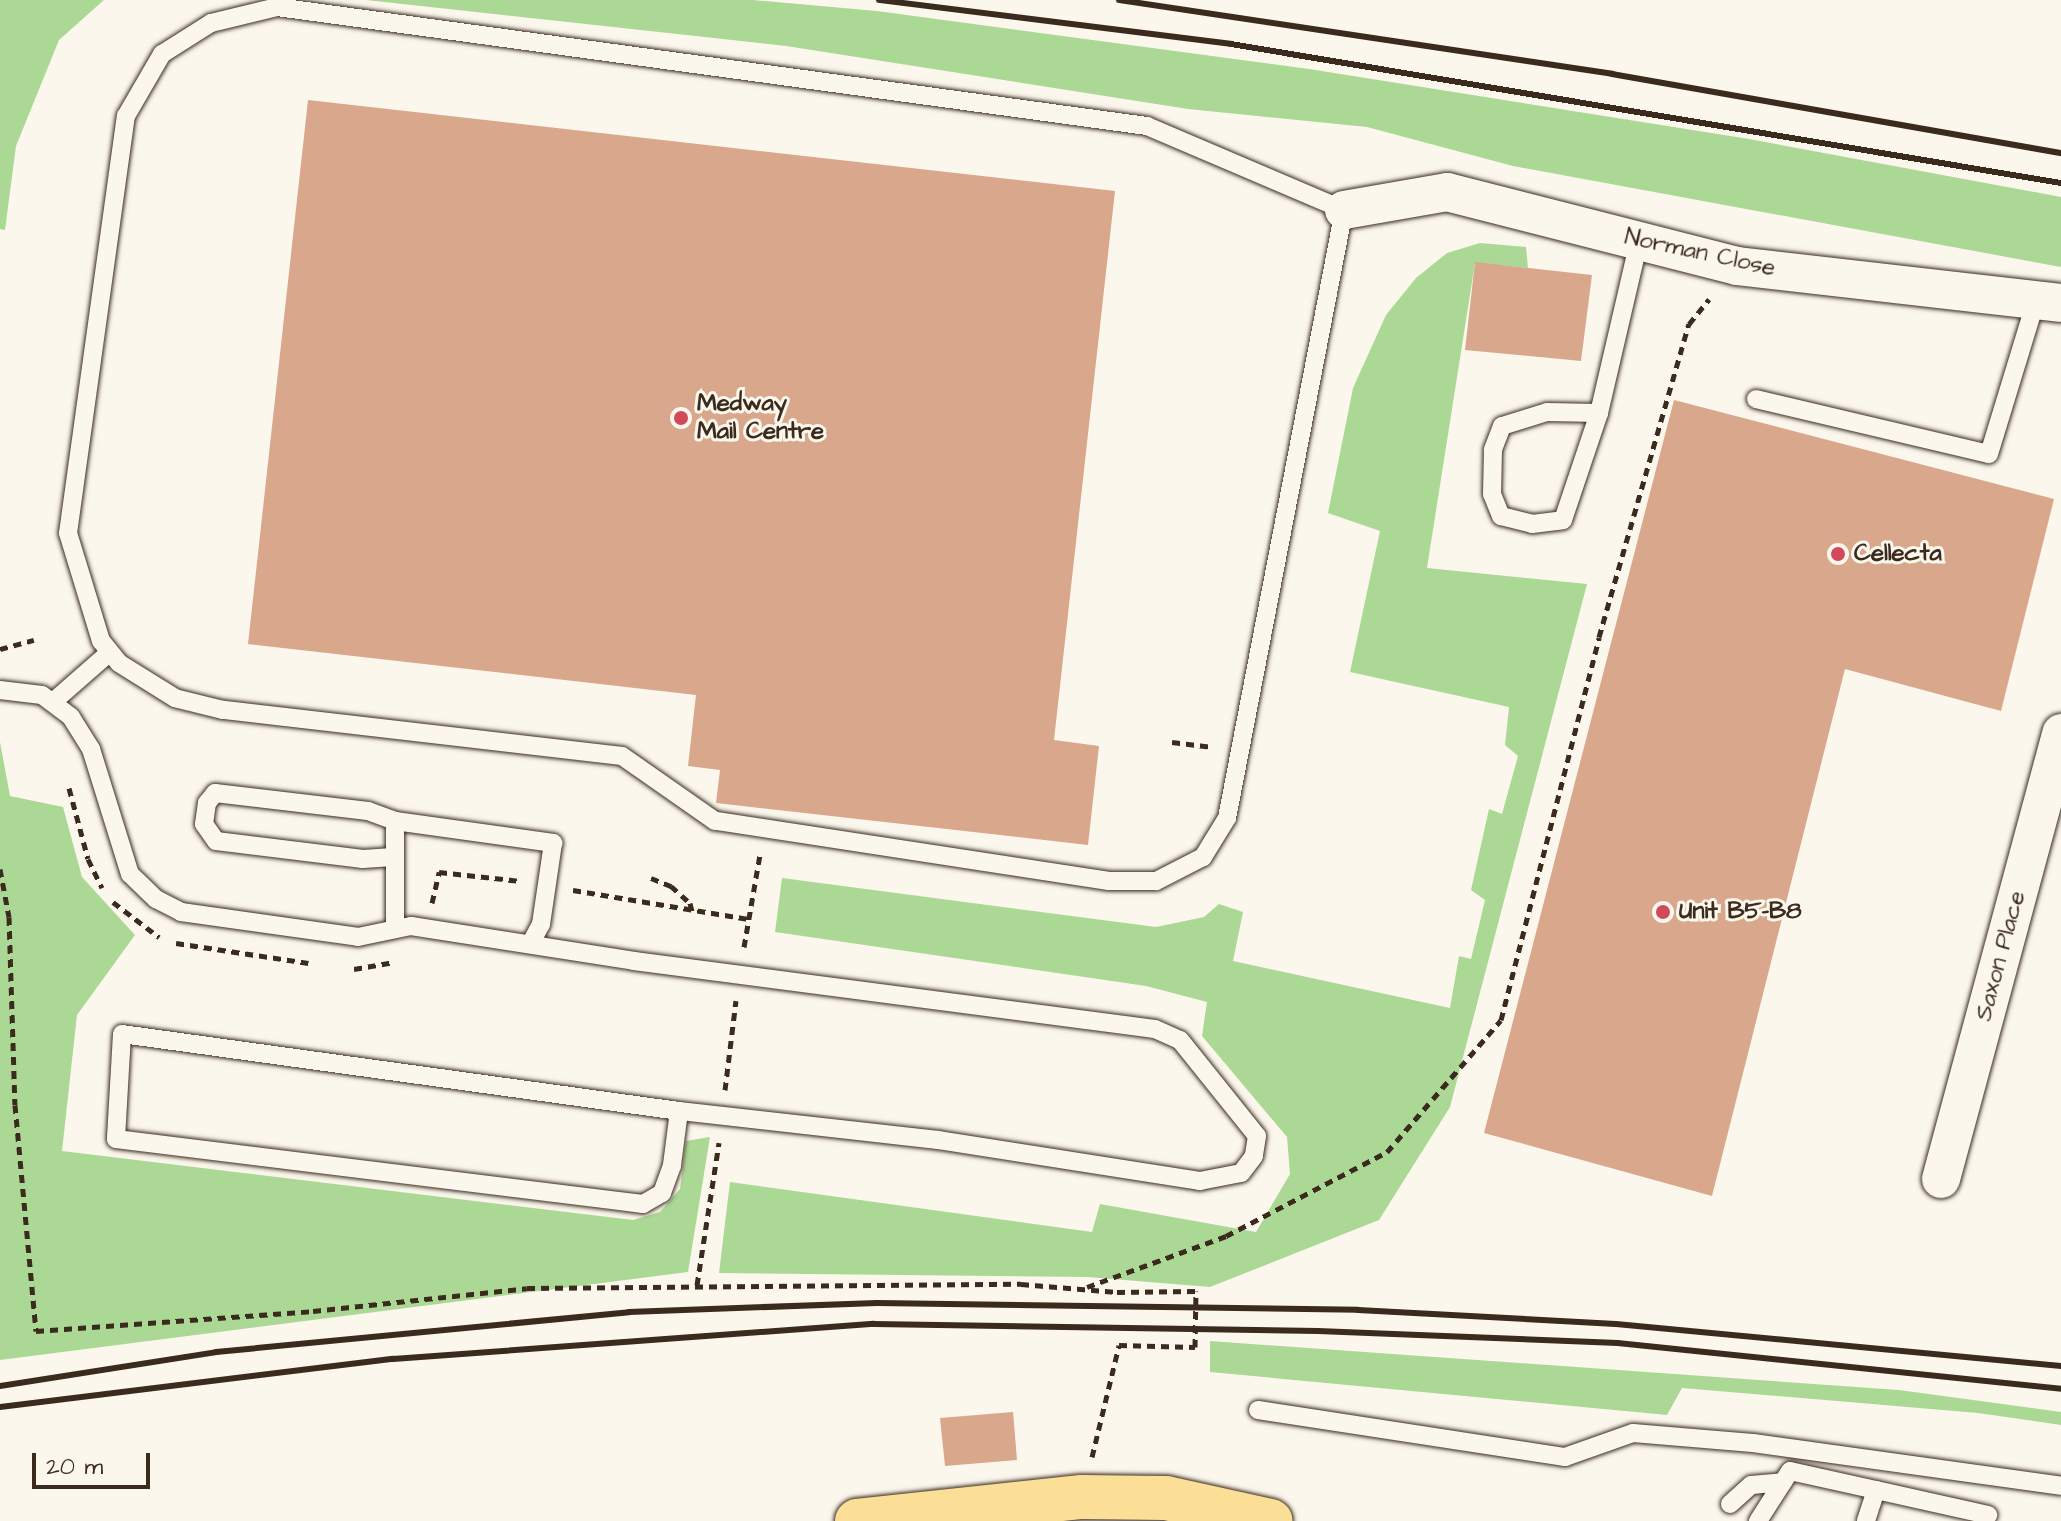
<!DOCTYPE html>
<html>
<head>
<meta charset="utf-8">
<style>
  body { margin:0 }
  #map { position:relative; width:2061px; height:1521px; overflow:hidden; background:#fbf7ec; font-family:"Architects Daughter",sans-serif }
  div>[style] { position:absolute }
  .green>* { inset:0; background:#acd896 }
  .building>* { inset:0; background:#d9a88c }
  .path>* { height:5px; margin-top:-2.5px; transform-origin:0; background:repeating-linear-gradient(90deg,#3b2a1e 0 8px,transparent 0 14px) }
  .roads { filter:drop-shadow(0 0 2px #3b2a1e) drop-shadow(0 0 2px #3b2a1e) }
  .service>* { height:18px; margin:-9px; padding:0 9px; transform-origin:9px; border-radius:9px; background:#fbf7ec }
  .minor>* { height:38px; margin:-19px; padding:0 19px; transform-origin:19px; border-radius:19px; background:#fbf7ec }
  .primary>* { height:44px; margin:-22px; padding:0 22px; transform-origin:22px; border-radius:22px; background:#fbdf96 }
  .rail>* { height:6px; margin:-3px; padding:0 3px; transform-origin:3px; border-radius:3px; background:#3b2a1e }
  .path-bridge>* { height:5px; margin-top:-2.5px; transform-origin:0; background:repeating-linear-gradient(90deg,#3b2a1e 0 8px,transparent 0 14px) }
  .dots>* { width:22px; height:22px; translate:-50% -50%; box-sizing:border-box; border:4px solid #fbf7ec; border-radius:50% }
  span { translate:-50% -50%; white-space:nowrap; text-align:center; line-height:1.15; -webkit-text-stroke:6px #fbf7ec; paint-order:stroke }
  .street-label { font-size:24px; color:#3b2a1e }
  .poi-label { font-size:24px; color:#3b2a1e; font-weight:700 }
  .left { translate:0 -50%; text-align:left }
  .scale { position:absolute; left:32px; top:1453px; width:118px; height:36px; box-sizing:border-box; border:4px solid #3b2a1e; border-top:0; padding-left:10px; font-size:24px; line-height:28px; white-space:nowrap; color:#3b2a1e; -webkit-text-stroke:6px #fbf7ec; paint-order:stroke }
</style>
</head>
<body>
<div id="map">
  <div class="green">
    <i style="clip-path:polygon(0 0,104px 0,59px 40px,16px 146px,5px 230px,0 229px)"></i>
    <i style="clip-path:polygon(366px 0,753px 0,877px 11px,1309px 69px,1749px 139px,2061px 197px,2061px 267px,1513px 166px,1367px 127px,1188px 109px,786px 46px)"></i>
    <i style="clip-path:polygon(1480px 243px,1526px 247px,1528px 268px,1475px 263px,1427px 568px,1587px 584px,1450px 1107px,1379px 1220px,1210px 1287px,1088px 1277px,719px 1273px,730px 1182px,1092px 1232px,1100px 1204px,1256px 1232px,1290px 1174px,1287px 1137px,1202px 1036px,1207px 1002px,1146px 986px,775px 932px,782px 878px,1156px 927px,1204px 917px,1219px 904px,1243px 912px,1233px 961px,1450px 1008px,1459px 956px,1471px 959px,1485px 900px,1471px 890px,1489px 809px,1502px 814px,1518px 756px,1505px 745px,1509px 707px,1350px 672px,1380px 531px,1328px 513px,1353px 388px,1386px 315px,1416px 278px,1447px 253px)"></i>
    <i style="clip-path:polygon(0 742px,10px 796px,63px 807px,82px 877px,135px 935px,77px 1015px,62px 1151px,633px 1220px,660px 1212px,680px 1189px,686px 1141px,710px 1137px,688px 1272px,0 1360px)"></i>
    <i style="clip-path:polygon(1210px 1341px,1899px 1390px,2061px 1412px,2061px 1425px,1978px 1413px,1682px 1388px,1667px 1415px,1210px 1372px)"></i>
  </div>
  <div class="building">
    <i style="clip-path:polygon(308px 100px,1115px 191px,1054px 740px,1099px 746px,1088px 845px,716px 803px,720px 770px,688px 766px,696px 695px,248px 644px)"></i>
    <i style="clip-path:polygon(1475px 262px,1592px 275px,1581px 361px,1465px 350px)"></i>
    <i style="clip-path:polygon(1674px 400px,2054px 499px,2001px 711px,1845px 669px,1712px 1196px,1484px 1133px)"></i>
    <i style="clip-path:polygon(1013px 1412px,1017px 1460px,945px 1466px,940px 1418px)"></i>
  </div>
  <div class="path">
    <i style="left:0;top:649px;width:35px;rotate:-15deg"></i>
    <i style="left:1172px;top:742px;width:39px;rotate:7deg"></i>
    <i style="left:69px;top:788px;width:73px;rotate:75deg"></i>
    <i style="left:88px;top:859px;width:32px;rotate:64deg"></i>
    <i style="left:0;top:869px;width:49px;rotate:79.4deg"></i>
    <i style="left:9px;top:917px;width:188px;rotate:88.2deg"></i>
    <i style="left:15px;top:1105px;width:227px;rotate:84.7deg"></i>
    <i style="left:36px;top:1331px;width:278px;rotate:-4.1deg"></i>
    <i style="left:313px;top:1311px;width:215px;rotate:-6.1deg"></i>
    <i style="left:527px;top:1288px;width:494px;rotate:-0.5deg"></i>
    <i style="left:1021px;top:1284px;width:96px;rotate:4.8deg"></i>
    <i style="left:1117px;top:1292px;width:79px;rotate:-0.7deg"></i>
    <i style="left:651px;top:878px;width:22px;rotate:22deg"></i>
    <i style="left:671px;top:886px;width:25px;rotate:42deg"></i>
    <i style="left:690px;top:903px;width:8px;rotate:76deg"></i>
    <i style="left:573px;top:890px;width:178px;rotate:9.4deg"></i>
    <i style="left:113px;top:902px;width:58px;rotate:37.3deg"></i>
    <i style="left:432px;top:903px;width:32px;rotate:-77deg"></i>
    <i style="left:439px;top:872px;width:81px;rotate:6.3deg"></i>
    <i style="left:176px;top:943px;width:134px;rotate:8.6deg"></i>
    <i style="left:744px;top:947px;width:94px;rotate:-80.2deg"></i>
    <i style="left:354px;top:969px;width:41px;rotate:-9.9deg"></i>
    <i style="left:725px;top:1090px;width:90px;rotate:-83deg"></i>
    <i style="left:697px;top:1285px;width:144px;rotate:-81.2deg"></i>
    <i style="left:1087px;top:1287px;width:148px;rotate:-20.1deg"></i>
    <i style="left:1226px;top:1236px;width:182px;rotate:-27.6deg"></i>
    <i style="left:1387px;top:1152px;width:174px;rotate:-49.2deg"></i>
    <i style="left:1501px;top:1020px;width:395px;rotate:-75.6deg"></i>
    <i style="left:1599px;top:637px;width:326px;rotate:-74deg"></i>
    <i style="left:1689px;top:324px;width:32px;rotate:-51deg"></i>
    <i style="left:1092px;top:1457px;width:115px;rotate:-76.4deg"></i>
    <i style="left:1119px;top:1345px;width:76px;rotate:1.5deg"></i>
  </div>
  <div class="roads">
    <div class="service">
      <i style="left:277px;top:7px;width:878px;rotate:7.79deg"></i>
      <i style="left:1147px;top:126px;width:214px;rotate:23.1deg"></i>
      <i style="left:1344px;top:210px;width:619px;rotate:100.89deg"></i>
      <i style="left:1227px;top:818px;width:46px;rotate:121.6deg"></i>
      <i style="left:1203px;top:857px;width:53px;rotate:152.9deg"></i>
      <i style="left:1156px;top:881px;width:47px;rotate:180deg"></i>
      <i style="left:1109px;top:881px;width:399px;rotate:-171.3deg"></i>
      <i style="left:715px;top:821px;width:113px;rotate:-145deg"></i>
      <i style="left:622px;top:756px;width:402px;rotate:-173.4deg"></i>
      <i style="left:223px;top:710px;width:49px;rotate:-166deg"></i>
      <i style="left:175px;top:698px;width:66px;rotate:-148deg"></i>
      <i style="left:119px;top:663px;width:28px;rotate:-129deg"></i>
      <i style="left:101px;top:641px;width:113px;rotate:-107deg"></i>
      <i style="left:68px;top:533px;width:421px;rotate:-82.1deg"></i>
      <i style="left:126px;top:116px;width:72px;rotate:-59.9deg"></i>
      <i style="left:162px;top:54px;width:58px;rotate:-32.3deg"></i>
      <i style="left:211px;top:23px;width:68px;rotate:-13.6deg"></i>
      <i style="left:1756px;top:399px;width:239px;rotate:13.3deg"></i>
      <i style="left:1989px;top:454px;width:161px;rotate:-73deg"></i>
      <i style="left:1599px;top:413px;width:52px;rotate:-178.9deg"></i>
      <i style="left:1547px;top:412px;width:47px;rotate:162.7deg"></i>
      <i style="left:1502px;top:426px;width:26px;rotate:111deg"></i>
      <i style="left:1493px;top:450px;width:44px;rotate:91.3deg"></i>
      <i style="left:1492px;top:494px;width:24px;rotate:68deg"></i>
      <i style="left:1501px;top:516px;width:32px;rotate:14deg"></i>
      <i style="left:1532px;top:524px;width:31px;rotate:-7deg"></i>
      <i style="left:1563px;top:520px;width:113px;rotate:-71.4deg"></i>
      <i style="left:1599px;top:413px;width:177px;rotate:-76.9deg"></i>
      <i style="left:0;top:690px;width:42px;rotate:6.8deg"></i>
      <i style="left:42px;top:695px;width:36px;rotate:37deg"></i>
      <i style="left:71px;top:717px;width:38px;rotate:58deg"></i>
      <i style="left:91px;top:749px;width:131px;rotate:72.7deg"></i>
      <i style="left:130px;top:874px;width:36px;rotate:44deg"></i>
      <i style="left:156px;top:899px;width:28px;rotate:27deg"></i>
      <i style="left:181px;top:912px;width:179px;rotate:8deg"></i>
      <i style="left:358px;top:937px;width:54px;rotate:-11.7deg"></i>
      <i style="left:411px;top:926px;width:226px;rotate:8.9deg"></i>
      <i style="left:634px;top:961px;width:525px;rotate:7.44deg"></i>
      <i style="left:1155px;top:1029px;width:27px;rotate:24deg"></i>
      <i style="left:1180px;top:1040px;width:123px;rotate:51.3deg"></i>
      <i style="left:1257px;top:1136px;width:20px;rotate:99deg"></i>
      <i style="left:1254px;top:1156px;width:21px;rotate:127deg"></i>
      <i style="left:1241px;top:1173px;width:42px;rotate:169deg"></i>
      <i style="left:1200px;top:1181px;width:265px;rotate:-171.1deg"></i>
      <i style="left:938px;top:1140px;width:261px;rotate:-173.6deg"></i>
      <i style="left:679px;top:1111px;width:562px;rotate:-172.13deg"></i>
      <i style="left:122px;top:1034px;width:105px;rotate:93.3deg"></i>
      <i style="left:116px;top:1139px;width:531px;rotate:7.03deg"></i>
      <i style="left:643px;top:1204px;width:22px;rotate:-30deg"></i>
      <i style="left:662px;top:1193px;width:30px;rotate:-70deg"></i>
      <i style="left:672px;top:1165px;width:54px;rotate:-82.6deg"></i>
      <i style="left:54px;top:701px;width:74px;rotate:-41.2deg"></i>
      <i style="left:393px;top:857px;width:30px;rotate:176deg"></i>
      <i style="left:363px;top:859px;width:148px;rotate:-173deg"></i>
      <i style="left:216px;top:841px;width:21px;rotate:-125deg"></i>
      <i style="left:204px;top:824px;width:21px;rotate:-82deg"></i>
      <i style="left:207px;top:803px;width:13px;rotate:-51deg"></i>
      <i style="left:215px;top:793px;width:154px;rotate:6.7deg"></i>
      <i style="left:368px;top:811px;width:29px;rotate:20deg"></i>
      <i style="left:395px;top:927px;width:106px;rotate:-90deg"></i>
      <i style="left:395px;top:821px;width:160px;rotate:7.9deg"></i>
      <i style="left:553px;top:843px;width:82px;rotate:98.4deg"></i>
      <i style="left:541px;top:924px;width:21px;rotate:118deg"></i>
      <i style="left:1258px;top:1410px;width:311px;rotate:8.7deg"></i>
      <i style="left:1565px;top:1457px;width:72px;rotate:-19.4deg"></i>
      <i style="left:1633px;top:1433px;width:120px;rotate:4.8deg"></i>
      <i style="left:1753px;top:1443px;width:311px;rotate:7.9deg"></i>
      <i style="left:1876px;top:1490px;width:115px;rotate:12.6deg"></i>
      <i style="left:1730px;top:1504px;width:28px;rotate:-42deg"></i>
      <i style="left:1751px;top:1485px;width:32px;rotate:-5deg"></i>
      <i style="left:1758px;top:1521px;width:59px;rotate:-57.4deg"></i>
      <i style="left:1790px;top:1471px;width:88px;rotate:12.5deg"></i>
      <i style="left:1876px;top:1490px;width:33px;rotate:108deg"></i>
    </div>
    <div class="minor">
      <i style="left:1344px;top:210px;width:105px;rotate:-9.9deg"></i>
      <i style="left:1447px;top:192px;width:299px;rotate:14.3deg"></i>
      <i style="left:1737px;top:266px;width:326px;rotate:6.5deg"></i>
      <i style="left:1941px;top:1179px;width:462px;rotate:-74.9deg"></i>
    </div>
    <div class="primary">
      <i style="left:857px;top:1521px;width:226px;rotate:-6.1deg"></i>
      <i style="left:1082px;top:1497px;width:84px;rotate:0.7deg"></i>
      <i style="left:1166px;top:1498px;width:107px;rotate:12.4deg"></i>
    </div>
  </div>
  <div class="rail">
    <i style="left:879px;top:0;width:355px;rotate:7.1deg"></i>
    <i style="left:1231px;top:44px;width:842px;rotate:9.51deg"></i>
    <i style="left:1119px;top:0;width:499px;rotate:8.5deg"></i>
    <i style="left:1612px;top:74px;width:456px;rotate:10deg"></i>
    <i style="left:0;top:1386px;width:219px;rotate:-8.9deg"></i>
    <i style="left:216px;top:1352px;width:415px;rotate:-5.5deg"></i>
    <i style="left:629px;top:1312px;width:248px;rotate:-2.1deg"></i>
    <i style="left:877px;top:1303px;width:481px;rotate:0.8deg"></i>
    <i style="left:1358px;top:1310px;width:258px;rotate:3.1deg"></i>
    <i style="left:1616px;top:1324px;width:447px;rotate:5.4deg"></i>
    <i style="left:0;top:1407px;width:396px;rotate:-7deg"></i>
    <i style="left:393px;top:1359px;width:482px;rotate:-4.2deg"></i>
    <i style="left:874px;top:1324px;width:444px;rotate:0.9deg"></i>
    <i style="left:1318px;top:1331px;width:300px;rotate:2.3deg"></i>
    <i style="left:1618px;top:1343px;width:445px;rotate:5.9deg"></i>
  </div>
  <div class="path-bridge">
    <i style="left:1195px;top:1347px;width:56px;rotate:-89deg"></i>
  </div>
  <div class="dots">
    <i style="left:681px;top:418px;background:#d1495b"></i>
    <i style="left:1838px;top:554px;background:#d1495b"></i>
    <i style="left:1663px;top:912px;background:#d1495b"></i>
  </div>
  <div class="street-label">
    <span style="left:1700px;top:253px;rotate:12deg">Norman Close</span>
    <span style="left:2001px;top:956px;rotate:-75deg">Saxon Place</span>
  </div>
  <div class="poi-label">
    <span class="left" style="left:697px;top:418px">Medway<br>Mail Centre</span>
    <span class="left" style="left:1854px;top:554px">Cellecta</span>
    <span class="left" style="left:1679px;top:912px">Unit B5-B8</span>
  </div>
  <div class="scale">20 m</div>
</div>
</body>
</html>
